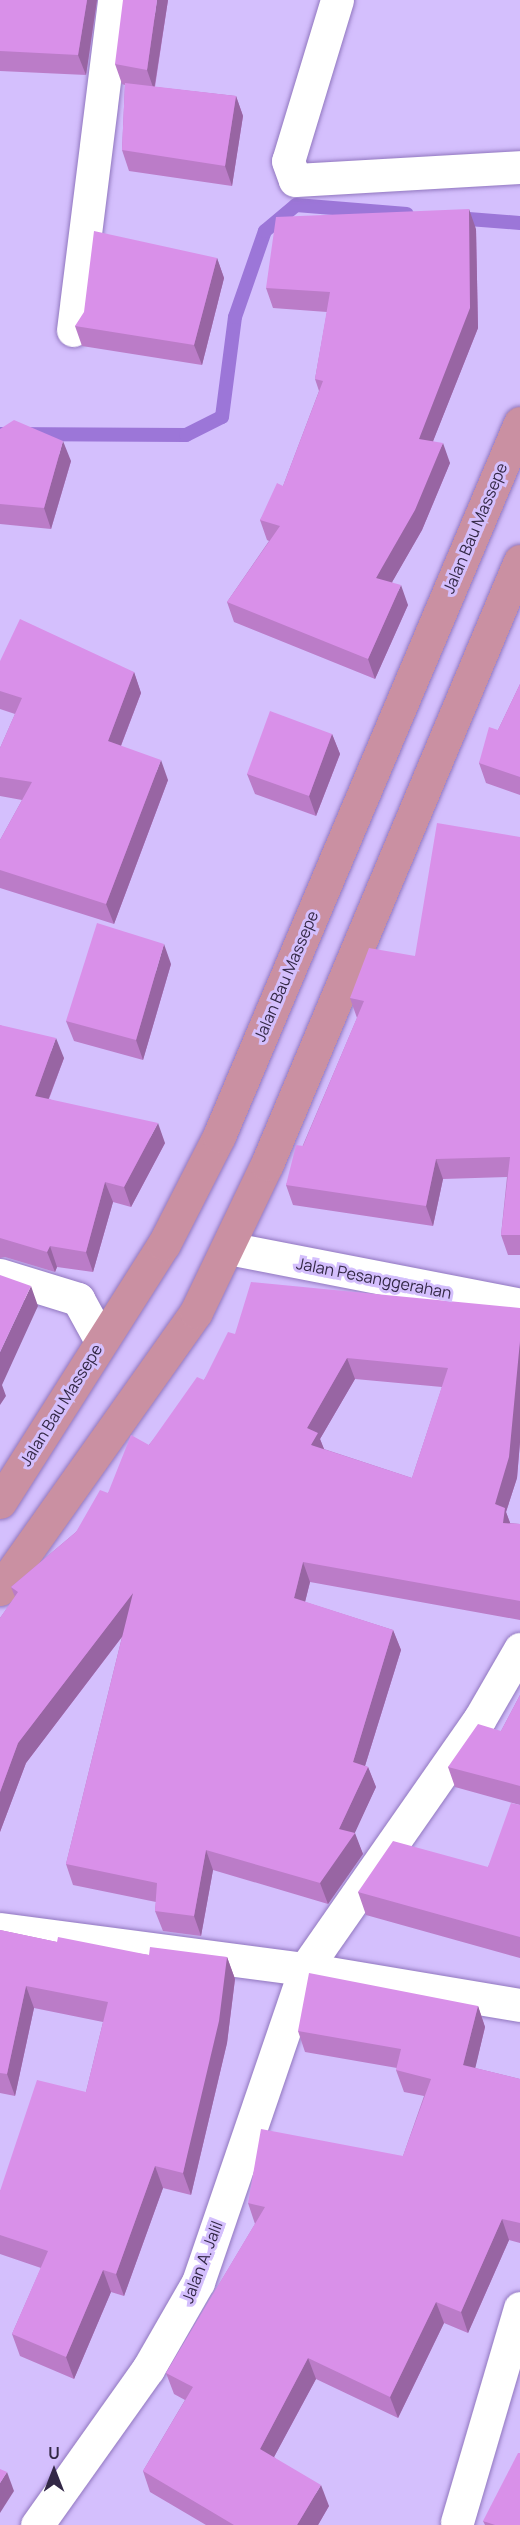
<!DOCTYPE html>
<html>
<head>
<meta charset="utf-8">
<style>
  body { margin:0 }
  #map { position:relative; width:520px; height:2525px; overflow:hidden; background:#d4bffd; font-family:Manrope,sans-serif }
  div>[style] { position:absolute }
  .stream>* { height:14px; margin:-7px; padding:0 7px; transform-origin:7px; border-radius:7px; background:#9c76d8 }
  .roads { filter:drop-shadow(0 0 2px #9177bf) drop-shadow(0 0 2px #9177bf) }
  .minor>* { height:33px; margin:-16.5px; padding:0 16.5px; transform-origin:16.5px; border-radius:16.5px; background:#fff }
  .trunk>* { height:33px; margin:-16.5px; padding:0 16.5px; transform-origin:16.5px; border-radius:16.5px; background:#ca90a2 }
  .wall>* { inset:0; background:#bb7cc8 }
  .shaded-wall>* { inset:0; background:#9865a3 }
  .building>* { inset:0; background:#d990e9 }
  span { translate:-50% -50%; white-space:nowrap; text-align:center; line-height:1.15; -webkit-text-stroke:6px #d4bffd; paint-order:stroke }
  .street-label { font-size:16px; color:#332846 }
  .north { position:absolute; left:24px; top:2441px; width:60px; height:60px; -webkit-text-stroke:4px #d4bffd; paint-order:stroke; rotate:0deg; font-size:16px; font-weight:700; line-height:24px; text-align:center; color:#332846 }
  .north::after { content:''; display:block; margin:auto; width:21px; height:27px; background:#332846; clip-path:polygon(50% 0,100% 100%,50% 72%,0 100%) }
</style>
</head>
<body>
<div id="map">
  <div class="stream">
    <i style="left:456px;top:218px;width:64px;rotate:4.5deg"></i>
    <i style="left:0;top:434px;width:186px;rotate:0.3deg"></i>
    <i style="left:186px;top:435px;width:40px;rotate:-26.6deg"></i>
    <i style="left:222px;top:417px;width:101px;rotate:-82.6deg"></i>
    <i style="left:235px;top:317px;width:91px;rotate:-70.8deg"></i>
    <i style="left:265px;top:231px;width:40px;rotate:-40deg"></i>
    <i style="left:296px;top:205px;width:111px;rotate:4.6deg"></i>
  </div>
  <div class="roads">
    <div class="minor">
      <i style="left:337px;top:0;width:168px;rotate:106.9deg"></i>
      <i style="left:288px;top:161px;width:20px;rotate:70deg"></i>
      <i style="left:295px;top:180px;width:225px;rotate:-3.3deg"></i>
      <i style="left:73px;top:330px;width:333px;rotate:-82.9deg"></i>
      <i style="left:228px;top:1248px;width:298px;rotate:11deg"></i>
      <i style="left:0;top:1275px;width:82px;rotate:17.1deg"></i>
      <i style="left:78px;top:1299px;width:48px;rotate:61.3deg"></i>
      <i style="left:0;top:1929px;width:308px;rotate:7.5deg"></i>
      <i style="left:305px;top:1969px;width:218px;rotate:9.5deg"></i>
      <i style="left:457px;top:2522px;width:223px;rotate:-73.6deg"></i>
      <i style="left:37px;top:2525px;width:191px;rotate:-54.6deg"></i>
      <i style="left:148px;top:2369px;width:100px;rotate:-60.1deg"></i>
      <i style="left:198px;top:2282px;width:331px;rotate:-71.1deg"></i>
      <i style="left:305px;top:1969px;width:304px;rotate:-55.1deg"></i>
      <i style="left:479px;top:1720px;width:82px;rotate:-60deg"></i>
    </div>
    <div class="trunk">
      <i style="left:0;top:1502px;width:306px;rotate:-57.6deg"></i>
      <i style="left:164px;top:1244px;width:121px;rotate:-63deg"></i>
      <i style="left:219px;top:1136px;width:774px;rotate:-67.11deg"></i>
      <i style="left:0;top:1589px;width:339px;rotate:-54.7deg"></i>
      <i style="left:196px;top:1312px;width:164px;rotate:-64.4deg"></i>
      <i style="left:267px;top:1164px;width:654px;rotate:-67.24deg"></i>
    </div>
  </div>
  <div class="wall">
    <i style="clip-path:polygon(0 0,97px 0,86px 75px,0 71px)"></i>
    <i style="clip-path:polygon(168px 0,155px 87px,236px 96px,243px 116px,232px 186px,129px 171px,122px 150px,125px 85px,122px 84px,115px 64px)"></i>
    <i style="clip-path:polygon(476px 229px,478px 328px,433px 441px,450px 463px,422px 530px,392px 582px,408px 605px,375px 679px,234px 622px,227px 602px,269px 541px,267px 540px,260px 520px,283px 486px,319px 391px,315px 379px,327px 312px,273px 308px,266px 288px)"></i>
    <i style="clip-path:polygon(217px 258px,224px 278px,202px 365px,82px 346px,75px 326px)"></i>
    <i style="clip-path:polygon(0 429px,71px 461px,51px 529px,0 524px)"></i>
    <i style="clip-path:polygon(0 661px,134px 672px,141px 693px,121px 746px,168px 780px,114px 924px,0 888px,0 840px,22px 800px,0 796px,0 748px,15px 714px,0 709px)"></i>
    <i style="clip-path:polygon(520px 684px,520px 795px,486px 783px,479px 763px,498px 730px)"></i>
    <i style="clip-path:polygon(332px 734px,340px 754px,316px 816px,255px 794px,247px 774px)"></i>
    <i style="clip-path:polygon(520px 837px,520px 1255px,508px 1255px,501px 1235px,507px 1177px,443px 1179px,433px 1226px,293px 1205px,286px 1185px,357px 1018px,350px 998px,415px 956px)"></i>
    <i style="clip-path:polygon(171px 964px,143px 1060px,74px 1041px,66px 1021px)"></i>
    <i style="clip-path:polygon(0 1025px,64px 1058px,49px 1099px,165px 1143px,131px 1207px,113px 1202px,93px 1272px,57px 1267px,55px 1272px,5px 1257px,0 1258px)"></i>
    <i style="clip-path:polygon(evenodd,520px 1308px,520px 1442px,517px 1478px,506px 1512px,510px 1523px,520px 1524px,520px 1620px,310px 1582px,305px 1602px,393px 1630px,401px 1650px,365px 1766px,368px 1767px,376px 1787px,354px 1833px,363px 1854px,328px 1904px,213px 1870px,201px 1936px,163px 1931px,155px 1911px,156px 1902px,73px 1885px,66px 1864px,122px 1637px,26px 1763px,0 1832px,0 1618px,15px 1597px,11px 1587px,76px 1532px,108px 1493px,204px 1380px,235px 1334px,520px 1308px,355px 1379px,442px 1387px,412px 1478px,324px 1449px,320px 1439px,355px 1379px)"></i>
    <i style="clip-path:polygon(520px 1695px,520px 1805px,455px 1787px,448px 1767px,501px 1731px)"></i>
    <i style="clip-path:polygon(520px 1805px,520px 1958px,366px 1915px,358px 1892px,488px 1867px)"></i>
    <i style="clip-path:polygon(0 1930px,57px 1942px,149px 1955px,227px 1957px,235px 1979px,227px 2043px,191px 2195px,163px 2188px,124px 2296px,111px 2292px,74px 2379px,20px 2356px,12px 2334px,41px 2268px,0 2254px,0 2191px,86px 2092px,103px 2022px,34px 2008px,15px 2096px,0 2093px)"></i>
    <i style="clip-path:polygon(478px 2006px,485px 2027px,475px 2068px,520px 2079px,520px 2243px,509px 2240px,468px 2333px,444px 2323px,398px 2418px,316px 2379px,274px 2457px,329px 2506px,318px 2525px,206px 2525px,150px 2492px,143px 2471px,185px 2400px,174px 2394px,166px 2373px,255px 2224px,248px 2203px,403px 2156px,424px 2096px,404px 2092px,396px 2070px,397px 2068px,305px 2052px,298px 2031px)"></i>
    <i style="clip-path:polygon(483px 2521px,520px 2525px,485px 2525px)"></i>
  </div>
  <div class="shaded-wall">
    <i style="clip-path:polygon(87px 0,97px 0,86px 75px,78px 55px)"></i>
    <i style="clip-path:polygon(157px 0,168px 0,154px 90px,147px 70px)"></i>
    <i style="clip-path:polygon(236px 96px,243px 116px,232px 186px,225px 166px)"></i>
    <i style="clip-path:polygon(469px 209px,476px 229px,478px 328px,426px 459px,419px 439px)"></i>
    <i style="clip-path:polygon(217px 258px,224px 278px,202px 365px,194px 345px)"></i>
    <i style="clip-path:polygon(63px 441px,71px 461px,51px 529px,44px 508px)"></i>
    <i style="clip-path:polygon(443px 443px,450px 463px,422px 530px,383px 598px,376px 578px)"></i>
    <i style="clip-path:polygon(401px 585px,408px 605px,375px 679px,368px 659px)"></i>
    <i style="clip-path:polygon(134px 672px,141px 693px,115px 761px,108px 741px)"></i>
    <i style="clip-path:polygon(332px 734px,340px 754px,316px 816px,309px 796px)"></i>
    <i style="clip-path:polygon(161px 760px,168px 780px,114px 924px,106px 904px)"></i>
    <i style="clip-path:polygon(164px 944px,171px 964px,143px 1060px,136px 1040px)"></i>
    <i style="clip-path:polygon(56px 1038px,64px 1058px,42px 1116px,35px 1096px)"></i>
    <i style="clip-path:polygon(158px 1123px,165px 1143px,131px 1207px,124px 1187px)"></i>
    <i style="clip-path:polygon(436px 1159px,443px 1179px,433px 1226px,426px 1206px)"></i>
    <i style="clip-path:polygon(105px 1182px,113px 1202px,93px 1272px,86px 1252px)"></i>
    <i style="clip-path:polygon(50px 1246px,57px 1267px,55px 1272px,47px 1252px)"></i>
    <i style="clip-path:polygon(31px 1286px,38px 1306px,2px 1385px,6px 1396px,0 1405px,0 1352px)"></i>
    <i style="clip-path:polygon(520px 1341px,520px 1442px,517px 1478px,506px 1512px,512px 1528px,502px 1525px,495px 1504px)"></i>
    <i style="clip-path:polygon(347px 1358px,355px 1379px,320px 1439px,326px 1454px,311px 1445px,307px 1428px)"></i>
    <i style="clip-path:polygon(303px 1562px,310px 1582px,301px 1618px,294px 1598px)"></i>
    <i style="clip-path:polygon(133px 1593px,140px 1613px,26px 1763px,0 1832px,0 1792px,18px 1743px)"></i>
    <i style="clip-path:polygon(393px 1630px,401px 1650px,360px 1782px,353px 1762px)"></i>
    <i style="clip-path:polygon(368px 1767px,376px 1787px,353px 1837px,355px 1833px,363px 1854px,328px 1904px,320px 1883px,339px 1829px)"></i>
    <i style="clip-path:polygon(206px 1850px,213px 1870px,201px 1936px,194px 1916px)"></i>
    <i style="clip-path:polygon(227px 1957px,235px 1979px,227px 2043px,191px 2195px,183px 2173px)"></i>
    <i style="clip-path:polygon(26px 1986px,34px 2008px,15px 2096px,7px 2074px)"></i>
    <i style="clip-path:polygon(478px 2006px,485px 2027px,471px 2086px,463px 2065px)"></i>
    <i style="clip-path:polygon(155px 2166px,163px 2188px,124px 2296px,116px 2274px)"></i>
    <i style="clip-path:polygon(502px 2219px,509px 2240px,468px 2333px,461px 2312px)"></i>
    <i style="clip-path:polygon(103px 2270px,111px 2292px,74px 2379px,66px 2357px)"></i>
    <i style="clip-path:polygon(436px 2302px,444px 2323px,398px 2418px,390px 2397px)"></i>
    <i style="clip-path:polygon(308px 2358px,316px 2379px,267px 2470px,260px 2449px)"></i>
    <i style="clip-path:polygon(7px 2472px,14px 2491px,0 2513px,0 2483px)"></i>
    <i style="clip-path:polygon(321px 2485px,329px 2506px,318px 2525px,297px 2525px)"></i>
  </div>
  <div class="building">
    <i style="clip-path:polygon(0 0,87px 0,78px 55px,0 51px)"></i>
    <i style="clip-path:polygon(123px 0,157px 0,147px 70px,115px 64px)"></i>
    <i style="clip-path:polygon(125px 83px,236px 96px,225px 166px,122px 150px)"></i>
    <i style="clip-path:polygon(469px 209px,470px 308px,419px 439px,443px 443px,415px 510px,376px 578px,401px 585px,368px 659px,227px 602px,280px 526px,260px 520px,277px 483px,283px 486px,323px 381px,315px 379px,330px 292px,266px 288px,276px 217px)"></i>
    <i style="clip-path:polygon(94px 231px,217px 258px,194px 345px,75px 326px,84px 312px)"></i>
    <i style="clip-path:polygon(14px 420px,63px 441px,44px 508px,0 504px,0 429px)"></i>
    <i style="clip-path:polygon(20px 619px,134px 672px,108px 741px,161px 760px,106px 904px,0 870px,0 840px,32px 782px,0 777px,0 748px,22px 698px,0 691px,0 661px)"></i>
    <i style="clip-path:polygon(520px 684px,520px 777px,479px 763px,489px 727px,498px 730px)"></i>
    <i style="clip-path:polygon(270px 711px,332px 734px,309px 796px,247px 774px)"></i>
    <i style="clip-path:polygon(437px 823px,520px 837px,520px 1235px,501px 1235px,510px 1157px,436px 1159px,426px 1206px,286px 1185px,296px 1145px,303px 1146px,364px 1001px,350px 998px,369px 948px,415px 956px)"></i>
    <i style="clip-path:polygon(97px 923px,164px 944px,136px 1040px,66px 1021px)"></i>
    <i style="clip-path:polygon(0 1025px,56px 1038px,35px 1096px,158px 1123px,124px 1187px,105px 1182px,86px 1252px,50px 1246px,47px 1252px,0 1238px)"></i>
    <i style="clip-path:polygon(0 1275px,31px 1286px,0 1352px)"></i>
    <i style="clip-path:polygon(evenodd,251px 1282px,520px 1308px,520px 1341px,509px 1457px,495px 1504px,505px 1508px,503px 1523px,520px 1524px,520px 1601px,303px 1562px,294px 1598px,393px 1630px,353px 1762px,368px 1767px,339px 1829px,355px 1833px,320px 1883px,206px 1850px,194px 1916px,155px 1911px,157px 1883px,66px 1864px,133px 1593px,18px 1743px,0 1792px,0 1618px,18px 1592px,11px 1587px,76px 1532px,100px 1490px,108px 1493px,131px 1435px,149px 1445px,197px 1377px,204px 1380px,228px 1332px,235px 1334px,251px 1282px,347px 1358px,448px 1368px,412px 1478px,311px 1445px,318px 1433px,307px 1428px,347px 1358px)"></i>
    <i style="clip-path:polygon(520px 1695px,520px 1786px,448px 1767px,478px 1724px,501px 1731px)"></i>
    <i style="clip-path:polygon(511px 1803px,520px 1805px,520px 1937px,358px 1892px,393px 1841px,488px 1867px)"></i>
    <i style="clip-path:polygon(0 1930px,57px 1942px,58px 1937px,149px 1955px,150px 1947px,227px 1957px,219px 2021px,183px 2173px,155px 2166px,116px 2274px,103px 2270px,66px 2357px,12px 2334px,48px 2251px,0 2235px,0 2191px,37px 2080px,86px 2092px,108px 2002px,26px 1986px,7px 2074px,0 2073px)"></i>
    <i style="clip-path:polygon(309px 1973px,478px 2006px,463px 2065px,520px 2079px,520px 2223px,502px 2219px,461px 2312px,436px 2302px,390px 2397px,308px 2358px,260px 2449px,321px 2485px,297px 2525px,234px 2525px,143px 2471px,193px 2387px,166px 2373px,265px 2207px,248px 2203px,261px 2129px,403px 2156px,431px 2079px,396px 2070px,401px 2049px,298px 2031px)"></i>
    <i style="clip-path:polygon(518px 2453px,520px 2453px,520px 2525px,495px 2525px,483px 2521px)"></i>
    <i style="clip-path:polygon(0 2469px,7px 2472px,0 2483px)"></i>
  </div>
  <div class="street-label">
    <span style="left:475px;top:528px;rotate:-67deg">Jalan Bau Massepe</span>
    <span style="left:286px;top:976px;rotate:-67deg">Jalan Bau Massepe</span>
    <span style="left:374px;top:1278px;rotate:11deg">Jalan Pesanggerahan</span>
    <span style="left:61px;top:1405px;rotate:-58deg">Jalan Bau Massepe</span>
    <span style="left:202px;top:2262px;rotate:-69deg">Jalan A. Jalil</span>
  </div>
  <div class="north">U</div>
</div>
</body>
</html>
